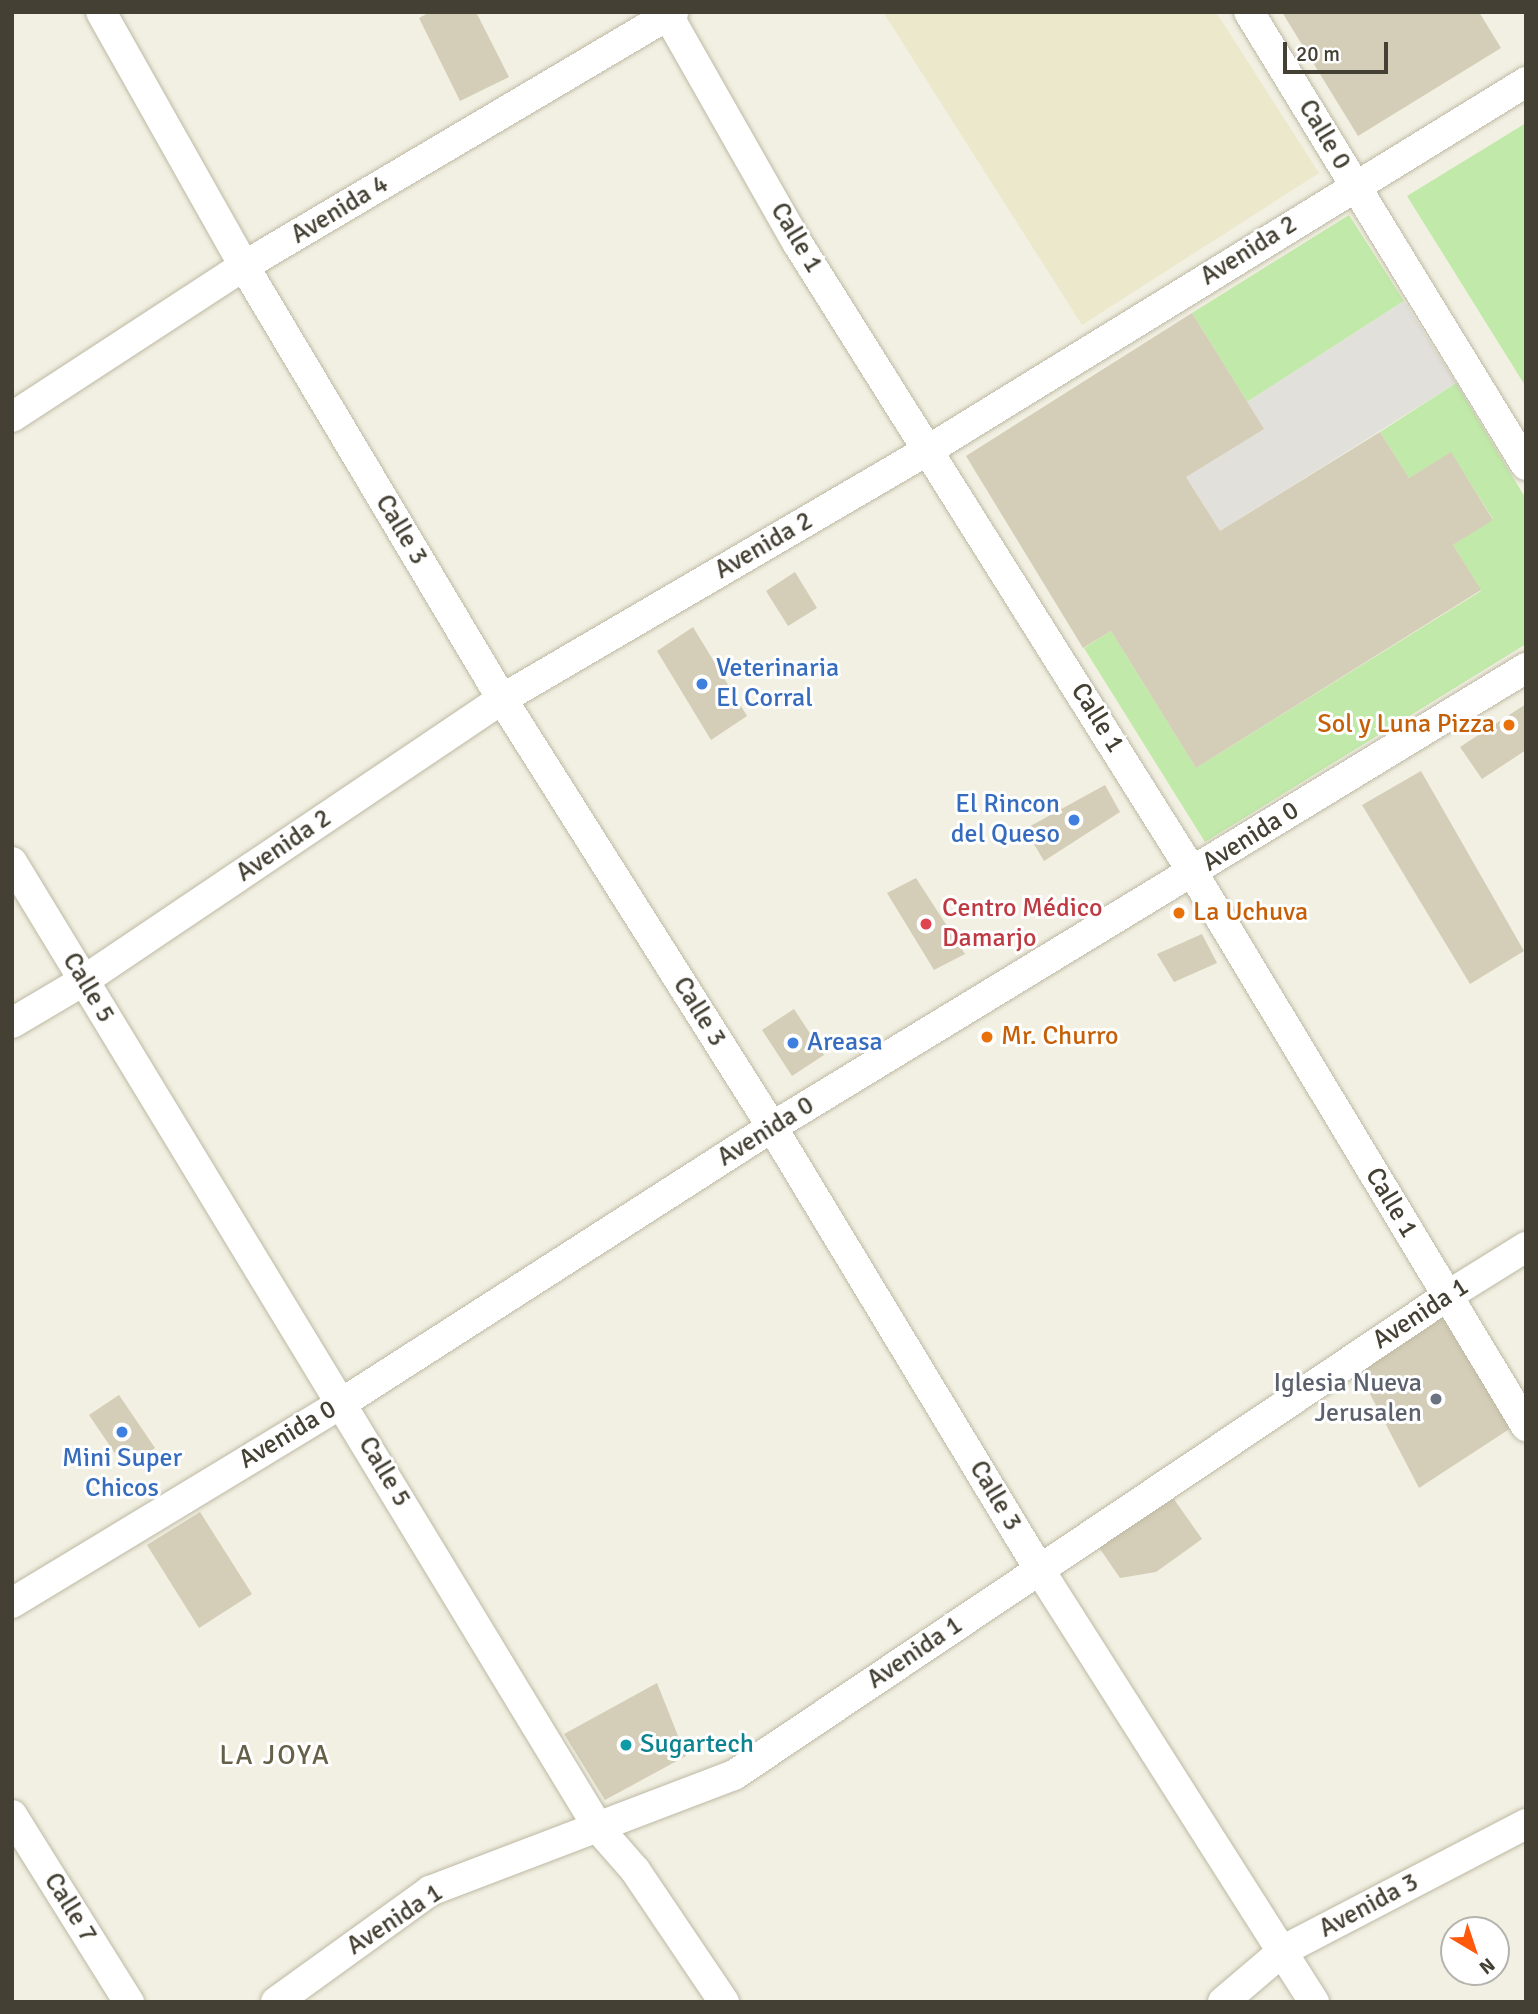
<!DOCTYPE html>
<html>
<head>
<meta charset="utf-8">
<style>
  body { margin:0 }
  #map { position:relative; width:1538px; height:2014px; overflow:hidden; background:#f2f0e2; font-family:Signika,sans-serif }
  div>[style] { position:absolute }
  .education>* { inset:0; background:#ece8cb }
  .green>* { inset:0; background:#c1e9a9 }
  .parking>* { inset:0; background:#e2e0db }
  .building>* { inset:0; background:#d4cdb7 }
  .roads { filter:drop-shadow(0 0 2px #bdb9a5) drop-shadow(0 0 2px #bdb9a5) }
  .street>* { height:30px; margin:-15px; padding:0 15px; transform-origin:15px; border-radius:15px; background:#fff }
  .dots>* { width:19px; height:19px; translate:-50% -50%; box-sizing:border-box; border:4px solid #fff; border-radius:50% }
  span { translate:-50% -50%; white-space:nowrap; text-align:center; line-height:1.15; -webkit-text-stroke:6px #fff; paint-order:stroke }
  .street-label { font-size:26px; color:#444033 }
  .shop-label { font-size:26px; color:#366cbe }
  .left { translate:0 -50%; text-align:left }
  .right { translate:-100% -50%; text-align:right }
  .food-label { font-size:26px; color:#c56008 }
  .health-label { font-size:26px; color:#be3a42 }
  .worship-label { font-size:26px; color:#5b616d }
  .culture-label { font-size:26px; color:#0d838f }
  .neighbourhood-label { font-size:28px; color:#676049; letter-spacing:2px }
  .frame { position:absolute; inset:0; border:14px solid #444033; pointer-events:none }
  .north { position:absolute; left:1440px; top:1916px; width:70px; height:70px; box-sizing:border-box; background:#fff; border:2px solid #b4b3ad; border-radius:50%; rotate:141deg; font-size:19px; font-weight:700; line-height:28px; text-align:center; color:#444033 }
  .north::after { content:''; display:block; margin:auto; width:24px; height:32px; background:#ff590c; clip-path:polygon(50% 0,100% 100%,50% 72%,0 100%) }
  .scale { position:absolute; left:1283px; top:42px; width:105px; height:32px; box-sizing:border-box; border:4px solid #444033; border-top:0; padding-left:9px; font-size:21px; line-height:24px; white-space:nowrap; color:#444033; -webkit-text-stroke:5px #fff; paint-order:stroke }
</style>
</head>
<body>
<div id="map">
  <div class="education">
    <i style="clip-path:polygon(883px 12px,1216px 12px,1319px 173px,1082px 325px)"></i>
  </div>
  <div class="green">
    <i style="clip-path:polygon(1526px 123px,1526px 387px,1407px 196px)"></i>
    <i style="clip-path:polygon(1349px 215px,1404px 301px,1247px 402px,1192px 313px)"></i>
    <i style="clip-path:polygon(1456px 383px,1526px 499px,1526px 644px,1205px 842px,1084px 648px,1111px 631px,1196px 768px,1481px 591px,1453px 545px,1493px 519px,1451px 453px,1409px 478px,1380px 432px)"></i>
  </div>
  <div class="parking">
    <i style="clip-path:polygon(1404px 301px,1456px 383px,1220px 531px,1186px 477px,1247px 402px)"></i>
  </div>
  <div class="building">
    <i style="clip-path:polygon(430px 12px,476px 12px,509px 77px,460px 101px,419px 18px)"></i>
    <i style="clip-path:polygon(1282px 12px,1479px 12px,1501px 48px,1358px 136px)"></i>
    <i style="clip-path:polygon(1192px 313px,1264px 429px,1186px 477px,1220px 531px,1380px 432px,1409px 478px,1451px 452px,1493px 520px,1453px 545px,1481px 590px,1196px 768px,1111px 631px,1083px 648px,966px 456px)"></i>
    <i style="clip-path:polygon(795px 572px,817px 608px,788px 626px,766px 591px)"></i>
    <i style="clip-path:polygon(693px 627px,747px 716px,711px 740px,657px 651px)"></i>
    <i style="clip-path:polygon(1526px 704px,1526px 750px,1482px 779px,1460px 747px)"></i>
    <i style="clip-path:polygon(1421px 771px,1524px 951px,1470px 984px,1362px 805px)"></i>
    <i style="clip-path:polygon(1105px 785px,1120px 812px,1044px 861px,1025px 829px)"></i>
    <i style="clip-path:polygon(916px 878px,965px 954px,934px 970px,887px 893px)"></i>
    <i style="clip-path:polygon(1202px 934px,1217px 963px,1174px 982px,1157px 954px)"></i>
    <i style="clip-path:polygon(794px 1009px,824px 1055px,792px 1076px,762px 1030px)"></i>
    <i style="clip-path:polygon(1447px 1296px,1514px 1426px,1419px 1488px,1358px 1371px)"></i>
    <i style="clip-path:polygon(119px 1395px,155px 1448px,125px 1468px,89px 1415px)"></i>
    <i style="clip-path:polygon(1171px 1495px,1202px 1539px,1156px 1572px,1120px 1578px,1098px 1546px)"></i>
    <i style="clip-path:polygon(200px 1512px,252px 1594px,199px 1628px,147px 1545px)"></i>
    <i style="clip-path:polygon(657px 1683px,686px 1756px,605px 1800px,564px 1734px)"></i>
  </div>
  <div class="roads">
    <div class="street">
      <i style="left:101px;top:12px;width:291px;rotate:60.6deg"></i>
      <i style="left:244px;top:266px;width:504px;rotate:59.21deg"></i>
      <i style="left:502px;top:699px;width:506px;rotate:57.75deg"></i>
      <i style="left:772px;top:1127px;width:516px;rotate:58.86deg"></i>
      <i style="left:1039px;top:1569px;width:513px;rotate:57.58deg"></i>
      <i style="left:666px;top:12px;width:267px;rotate:60.4deg"></i>
      <i style="left:798px;top:244px;width:743px;rotate:57.87deg"></i>
      <i style="left:1193px;top:873px;width:646px;rotate:58.94deg"></i>
      <i style="left:1249px;top:12px;width:531px;rotate:58.56deg"></i>
      <i style="left:12px;top:417px;width:277px;rotate:-33.1deg"></i>
      <i style="left:244px;top:266px;width:499px;rotate:-30.6deg"></i>
      <i style="left:12px;top:862px;width:1131px;rotate:58.74deg"></i>
      <i style="left:599px;top:1829px;width:55px;rotate:48.7deg"></i>
      <i style="left:635px;top:1870px;width:159px;rotate:56deg"></i>
      <i style="left:12px;top:1023px;width:82px;rotate:-30.6deg"></i>
      <i style="left:83px;top:981px;width:505px;rotate:-33.94deg"></i>
      <i style="left:502px;top:699px;width:496px;rotate:-30.3deg"></i>
      <i style="left:930px;top:449px;width:700px;rotate:-31.62deg"></i>
      <i style="left:12px;top:1603px;width:386px;rotate:-31.2deg"></i>
      <i style="left:342px;top:1403px;width:511px;rotate:-32.69deg"></i>
      <i style="left:772px;top:1127px;width:883px;rotate:-31.33deg"></i>
      <i style="left:12px;top:1815px;width:221px;rotate:58deg"></i>
      <i style="left:276px;top:2002px;width:190px;rotate:-35.8deg"></i>
      <i style="left:430px;top:1891px;width:325px;rotate:-20.9deg"></i>
      <i style="left:734px;top:1775px;width:859px;rotate:-33.89deg"></i>
      <i style="left:1447px;top:1296px;width:93px;rotate:-31.8deg"></i>
      <i style="left:1223px;top:2002px;width:80px;rotate:-40.4deg"></i>
      <i style="left:1284px;top:1950px;width:273px;rotate:-27.5deg"></i>
    </div>
  </div>
  <div class="dots">
    <i style="left:702px;top:684px;background:#3f7fe0"></i>
    <i style="left:1509px;top:725px;background:#e8710a"></i>
    <i style="left:1074px;top:820px;background:#3f7fe0"></i>
    <i style="left:1179px;top:913px;background:#e8710a"></i>
    <i style="left:926px;top:924px;background:#e0444e"></i>
    <i style="left:987px;top:1037px;background:#e8710a"></i>
    <i style="left:793px;top:1043px;background:#3f7fe0"></i>
    <i style="left:1436px;top:1399px;background:#6b7280"></i>
    <i style="left:122px;top:1432px;background:#3f7fe0"></i>
    <i style="left:626px;top:1745px;background:#0f9aa8"></i>
  </div>
  <div class="street-label">
    <span style="left:1324px;top:135px;rotate:59deg">Calle 0</span>
    <span style="left:340px;top:210px;rotate:-31deg">Avenida 4</span>
    <span style="left:796px;top:238px;rotate:59deg">Calle 1</span>
    <span style="left:1249px;top:251px;rotate:-32deg">Avenida 2</span>
    <span style="left:401px;top:530px;rotate:59deg">Calle 3</span>
    <span style="left:764px;top:546px;rotate:-30deg">Avenida 2</span>
    <span style="left:1097px;top:718px;rotate:58deg">Calle 1</span>
    <span style="left:1251px;top:837px;rotate:-32deg">Avenida 0</span>
    <span style="left:284px;top:846px;rotate:-34deg">Avenida 2</span>
    <span style="left:88px;top:988px;rotate:59deg">Calle 5</span>
    <span style="left:699px;top:1012px;rotate:58deg">Calle 3</span>
    <span style="left:766px;top:1132px;rotate:-32deg">Avenida 0</span>
    <span style="left:1391px;top:1203px;rotate:59deg">Calle 1</span>
    <span style="left:1421px;top:1314px;rotate:-33deg">Avenida 1</span>
    <span style="left:288px;top:1435px;rotate:-31deg">Avenida 0</span>
    <span style="left:384px;top:1472px;rotate:59deg">Calle 5</span>
    <span style="left:995px;top:1496px;rotate:59deg">Calle 3</span>
    <span style="left:915px;top:1653px;rotate:-34deg">Avenida 1</span>
    <span style="left:1369px;top:1906px;rotate:-28deg">Avenida 3</span>
    <span style="left:70px;top:1908px;rotate:58deg">Calle 7</span>
    <span style="left:395px;top:1920px;rotate:-33deg">Avenida 1</span>
  </div>
  <div class="shop-label">
    <span class="left" style="left:716px;top:684px">Veterinaria<br>El Corral</span>
    <span class="right" style="left:1060px;top:820px">El Rincon<br>del Queso</span>
    <span class="left" style="left:807px;top:1043px">Areasa</span>
    <span style="left:122px;top:1474px">Mini Super<br>Chicos</span>
  </div>
  <div class="food-label">
    <span class="right" style="left:1495px;top:725px">Sol y Luna Pizza</span>
    <span class="left" style="left:1193px;top:913px">La Uchuva</span>
    <span class="left" style="left:1001px;top:1037px">Mr. Churro</span>
  </div>
  <div class="health-label">
    <span class="left" style="left:942px;top:924px">Centro Médico<br>Damarjo</span>
  </div>
  <div class="worship-label">
    <span class="right" style="left:1422px;top:1399px">Iglesia Nueva<br>Jerusalen</span>
  </div>
  <div class="culture-label">
    <span class="left" style="left:640px;top:1745px">Sugartech</span>
  </div>
  <div class="neighbourhood-label">
    <span style="left:275px;top:1755px">LA JOYA</span>
  </div>
  <div class="frame"></div>
  <div class="north">N</div>
  <div class="scale">20 m</div>
</div>
</body>
</html>
